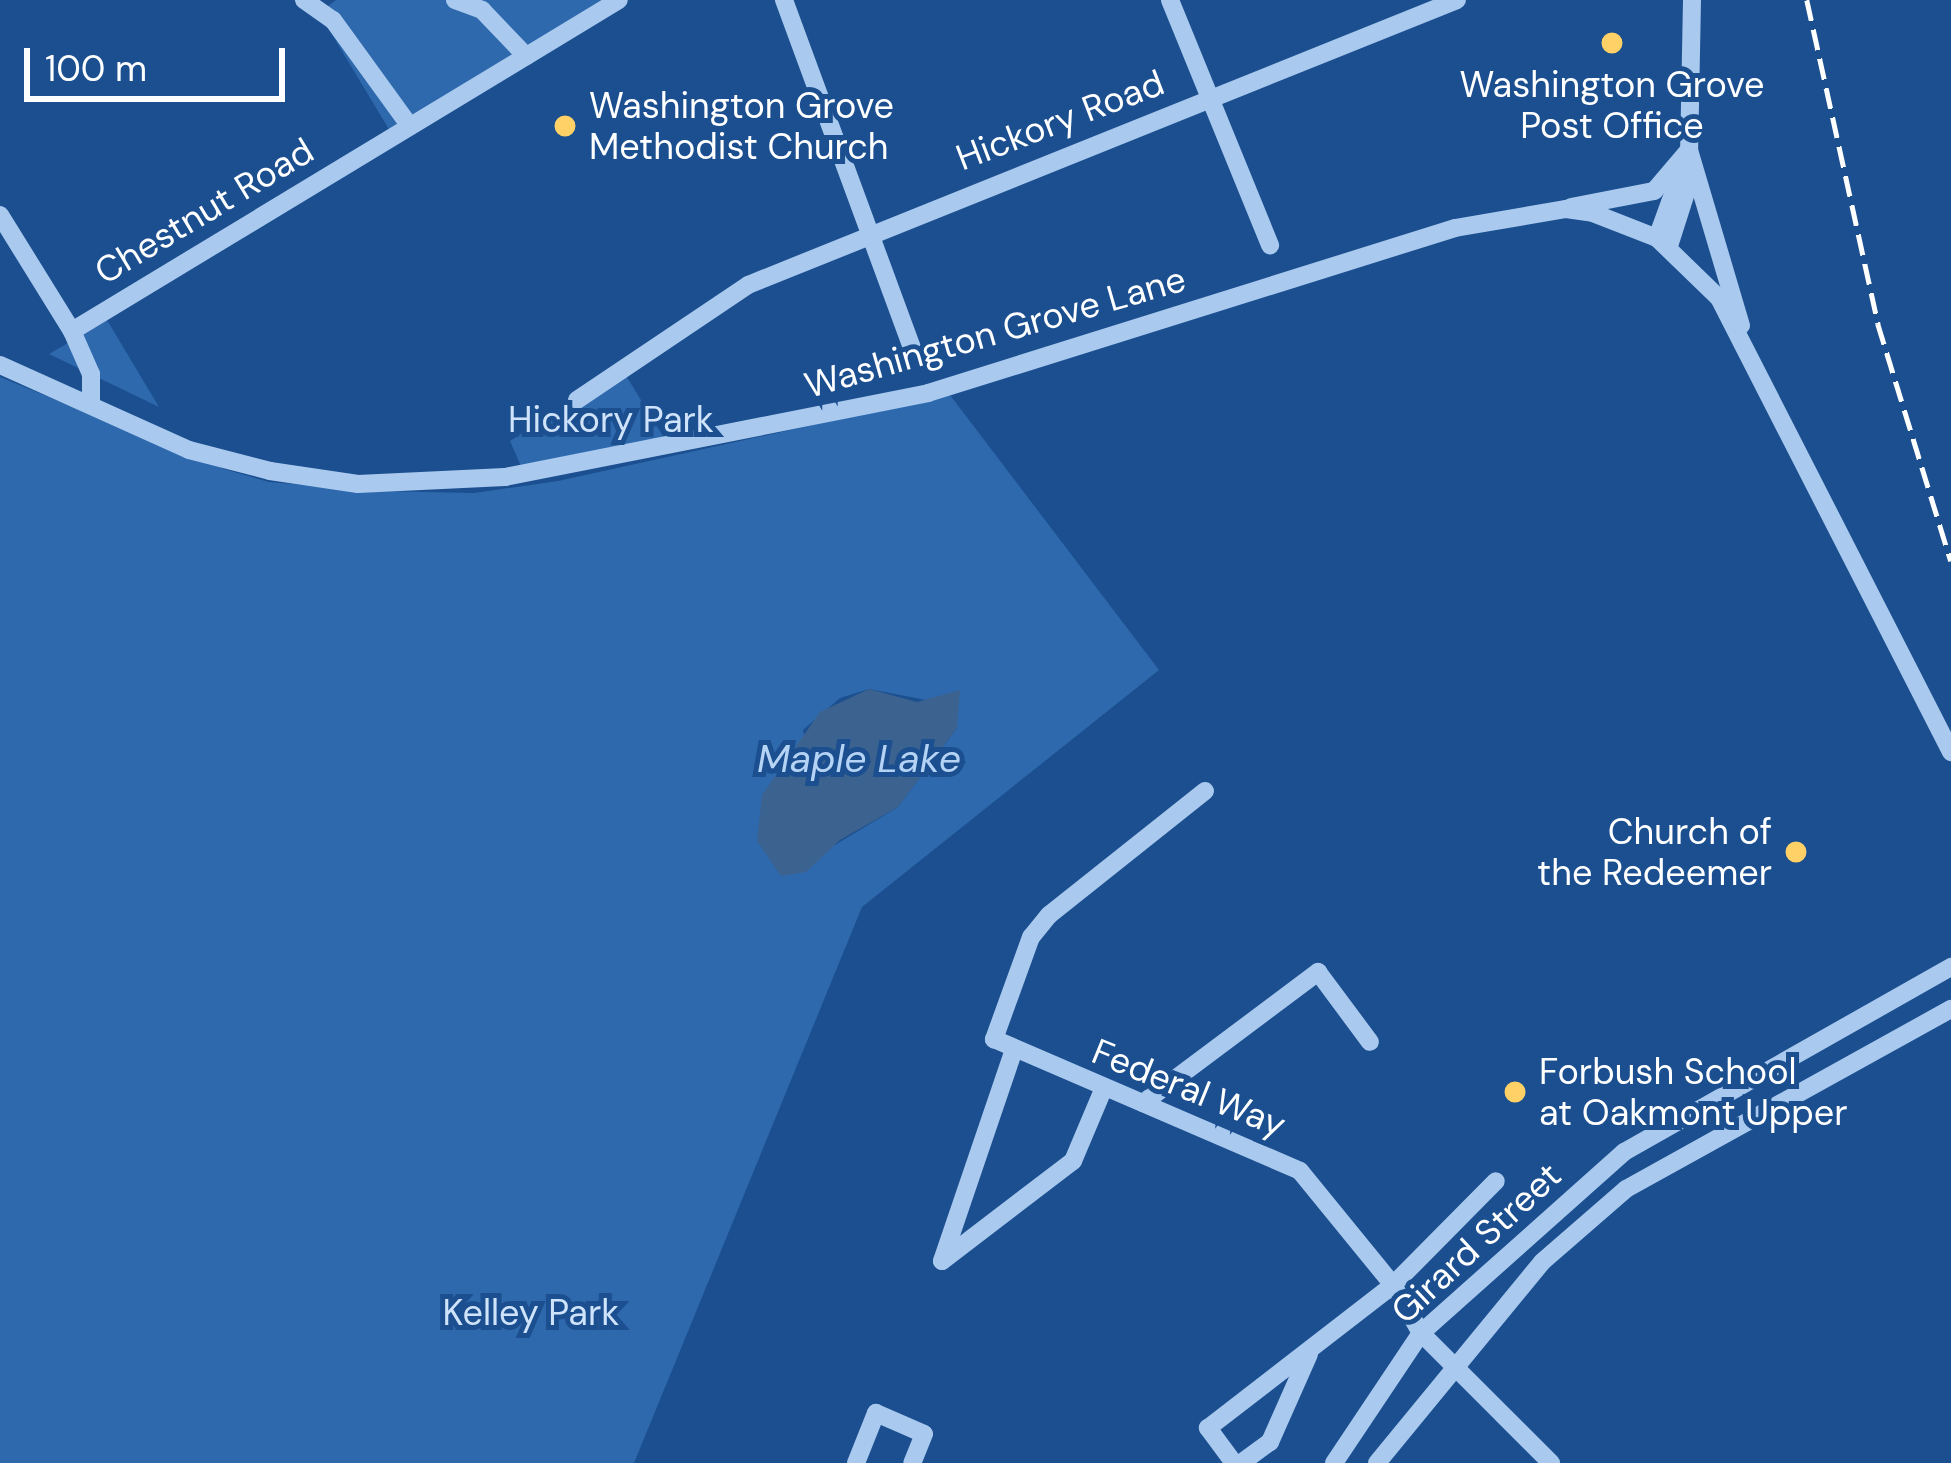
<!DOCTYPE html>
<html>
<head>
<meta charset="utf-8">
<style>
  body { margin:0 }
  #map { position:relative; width:1951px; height:1463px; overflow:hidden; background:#1b4f8f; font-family:"DM Sans",sans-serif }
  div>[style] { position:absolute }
  .green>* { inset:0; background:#2e69ad }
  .water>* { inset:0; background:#3c6290 }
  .minor>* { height:18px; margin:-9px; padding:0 9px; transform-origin:9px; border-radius:9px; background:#a9c9ee }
  .rail>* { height:4.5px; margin-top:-2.25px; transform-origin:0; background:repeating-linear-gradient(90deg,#fff 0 21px,transparent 0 30px) }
  .dots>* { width:33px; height:33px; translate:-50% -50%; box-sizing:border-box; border:6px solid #1b4f8f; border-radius:50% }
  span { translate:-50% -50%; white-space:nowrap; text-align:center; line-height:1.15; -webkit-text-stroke:10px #1b4f8f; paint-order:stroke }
  .poi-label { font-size:36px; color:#fff }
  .left { translate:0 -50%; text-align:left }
  .right { translate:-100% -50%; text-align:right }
  .street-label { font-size:36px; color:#fff }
  .park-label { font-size:36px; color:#cfe3fa }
  .water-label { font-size:39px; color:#b5d3f5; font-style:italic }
  .scale { position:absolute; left:24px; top:48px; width:261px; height:54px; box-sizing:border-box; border:6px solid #fff; border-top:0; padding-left:15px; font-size:36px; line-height:42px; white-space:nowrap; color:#fff; -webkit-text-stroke:9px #1b4f8f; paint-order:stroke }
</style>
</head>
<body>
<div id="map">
  <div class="green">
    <i style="clip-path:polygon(336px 0,606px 0,390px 131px,319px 13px)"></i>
    <i style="clip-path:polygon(107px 320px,159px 407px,49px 354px)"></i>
    <i style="clip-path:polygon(622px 369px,669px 446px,524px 473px,510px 441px)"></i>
    <i style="clip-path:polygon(evenodd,0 377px,224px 469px,269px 482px,375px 491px,474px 493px,558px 481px,950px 395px,1159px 670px,862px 907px,634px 1463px,0 1463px,0 377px,869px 689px,957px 706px,957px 728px,898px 807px,830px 848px,803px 730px,840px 698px,869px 689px)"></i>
  </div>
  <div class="water">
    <i style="clip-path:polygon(869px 689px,917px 702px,960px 690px,957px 728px,898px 807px,840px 840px,806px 872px,781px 876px,757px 841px,762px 795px,820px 712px)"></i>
  </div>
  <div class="minor">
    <i style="left:304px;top:0;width:35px;rotate:35deg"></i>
    <i style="left:333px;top:20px;width:130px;rotate:54.1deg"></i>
    <i style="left:455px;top:0;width:29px;rotate:20deg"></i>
    <i style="left:482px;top:10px;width:64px;rotate:46.3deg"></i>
    <i style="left:784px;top:0;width:380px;rotate:69.8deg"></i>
    <i style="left:1170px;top:0;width:265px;rotate:67.8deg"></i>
    <i style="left:1692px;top:0;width:150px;rotate:91.1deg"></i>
    <i style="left:1689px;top:150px;width:183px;rotate:73.5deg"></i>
    <i style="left:1571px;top:207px;width:85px;rotate:-10.9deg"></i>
    <i style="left:1654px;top:191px;width:54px;rotate:-49.5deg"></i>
    <i style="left:0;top:215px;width:137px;rotate:58.2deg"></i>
    <i style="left:72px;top:331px;width:47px;rotate:66.2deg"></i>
    <i style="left:91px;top:374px;width:30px;rotate:90deg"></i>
    <i style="left:1657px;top:238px;width:77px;rotate:-70.1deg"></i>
    <i style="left:1669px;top:246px;width:79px;rotate:-72.3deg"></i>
    <i style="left:72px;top:331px;width:639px;rotate:-31.18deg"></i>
    <i style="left:0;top:365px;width:207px;rotate:24.2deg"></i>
    <i style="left:189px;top:450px;width:84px;rotate:14.5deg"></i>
    <i style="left:270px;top:471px;width:89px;rotate:8.4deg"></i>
    <i style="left:358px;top:484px;width:147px;rotate:-2.7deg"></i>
    <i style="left:505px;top:477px;width:431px;rotate:-11.2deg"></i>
    <i style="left:928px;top:393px;width:552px;rotate:-17.38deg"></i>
    <i style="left:1455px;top:228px;width:113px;rotate:-9.7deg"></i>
    <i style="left:1566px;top:209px;width:27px;rotate:8deg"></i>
    <i style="left:1593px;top:213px;width:69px;rotate:21.3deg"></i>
    <i style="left:1657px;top:238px;width:86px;rotate:44.1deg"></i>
    <i style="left:1719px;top:298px;width:510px;rotate:62.93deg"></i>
    <i style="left:577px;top:400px;width:206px;rotate:-33.9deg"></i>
    <i style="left:748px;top:285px;width:764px;rotate:-21.9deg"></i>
    <i style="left:1205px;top:791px;width:199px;rotate:141.5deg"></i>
    <i style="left:1049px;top:915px;width:28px;rotate:129deg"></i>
    <i style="left:1031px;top:937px;width:109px;rotate:109.9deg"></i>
    <i style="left:994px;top:1039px;width:333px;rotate:23.3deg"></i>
    <i style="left:1300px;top:1171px;width:147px;rotate:50.8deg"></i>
    <i style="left:1393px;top:1285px;width:56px;rotate:59.7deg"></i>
    <i style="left:1421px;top:1333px;width:184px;rotate:45deg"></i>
    <i style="left:1143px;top:1103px;width:219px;rotate:-36.8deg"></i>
    <i style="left:1318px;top:972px;width:87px;rotate:53.4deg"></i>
    <i style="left:942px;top:1261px;width:165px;rotate:-37.4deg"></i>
    <i style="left:1073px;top:1161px;width:77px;rotate:-67.1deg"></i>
    <i style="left:942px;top:1261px;width:220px;rotate:-71.2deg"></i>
    <i style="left:856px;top:1463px;width:54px;rotate:-68.2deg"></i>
    <i style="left:876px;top:1413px;width:52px;rotate:23.6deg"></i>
    <i style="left:924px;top:1434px;width:31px;rotate:112deg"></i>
    <i style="left:1234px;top:1463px;width:44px;rotate:-126.6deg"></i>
    <i style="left:1208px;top:1428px;width:234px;rotate:-37.7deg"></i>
    <i style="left:1393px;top:1285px;width:146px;rotate:-45.3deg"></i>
    <i style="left:1241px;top:1463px;width:36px;rotate:-36deg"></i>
    <i style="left:1270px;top:1442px;width:96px;rotate:-66.1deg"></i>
    <i style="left:1334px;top:1463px;width:156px;rotate:-56.2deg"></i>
    <i style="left:1421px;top:1333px;width:272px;rotate:-41.7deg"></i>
    <i style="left:1624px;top:1152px;width:376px;rotate:-29.5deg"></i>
    <i style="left:1377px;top:1463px;width:260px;rotate:-50.6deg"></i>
    <i style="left:1542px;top:1262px;width:111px;rotate:-41deg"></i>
    <i style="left:1626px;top:1189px;width:372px;rotate:-29deg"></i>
  </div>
  <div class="rail">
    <i style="left:1807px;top:0;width:332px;rotate:77.6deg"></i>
    <i style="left:1878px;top:324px;width:248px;rotate:72.9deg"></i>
  </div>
  <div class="dots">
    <i style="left:1612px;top:43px;background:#ffd166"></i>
    <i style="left:565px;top:126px;background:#ffd166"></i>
    <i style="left:1796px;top:852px;background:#ffd166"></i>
    <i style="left:1515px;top:1092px;background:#ffd166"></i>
  </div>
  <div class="poi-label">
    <span style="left:1612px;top:105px">Washington Grove<br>Post Office</span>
    <span class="left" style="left:589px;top:126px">Washington Grove<br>Methodist Church</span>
    <span class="right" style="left:1772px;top:852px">Church of<br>the Redeemer</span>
    <span class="left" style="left:1539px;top:1092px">Forbush School<br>at Oakmont Upper</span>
  </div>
  <div class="street-label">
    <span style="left:1060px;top:120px;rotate:-21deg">Hickory Road</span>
    <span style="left:204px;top:211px;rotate:-31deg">Chestnut Road</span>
    <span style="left:995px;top:332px;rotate:-16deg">Washington Grove Lane</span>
    <span style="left:1189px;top:1088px;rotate:22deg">Federal Way</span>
    <span style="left:1476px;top:1243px;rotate:-43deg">Girard Street</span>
  </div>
  <div class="park-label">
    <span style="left:611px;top:420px">Hickory Park</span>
    <span style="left:531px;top:1313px">Kelley Park</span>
  </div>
  <div class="water-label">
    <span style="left:859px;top:759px">Maple Lake</span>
  </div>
  <div class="scale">100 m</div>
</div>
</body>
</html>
